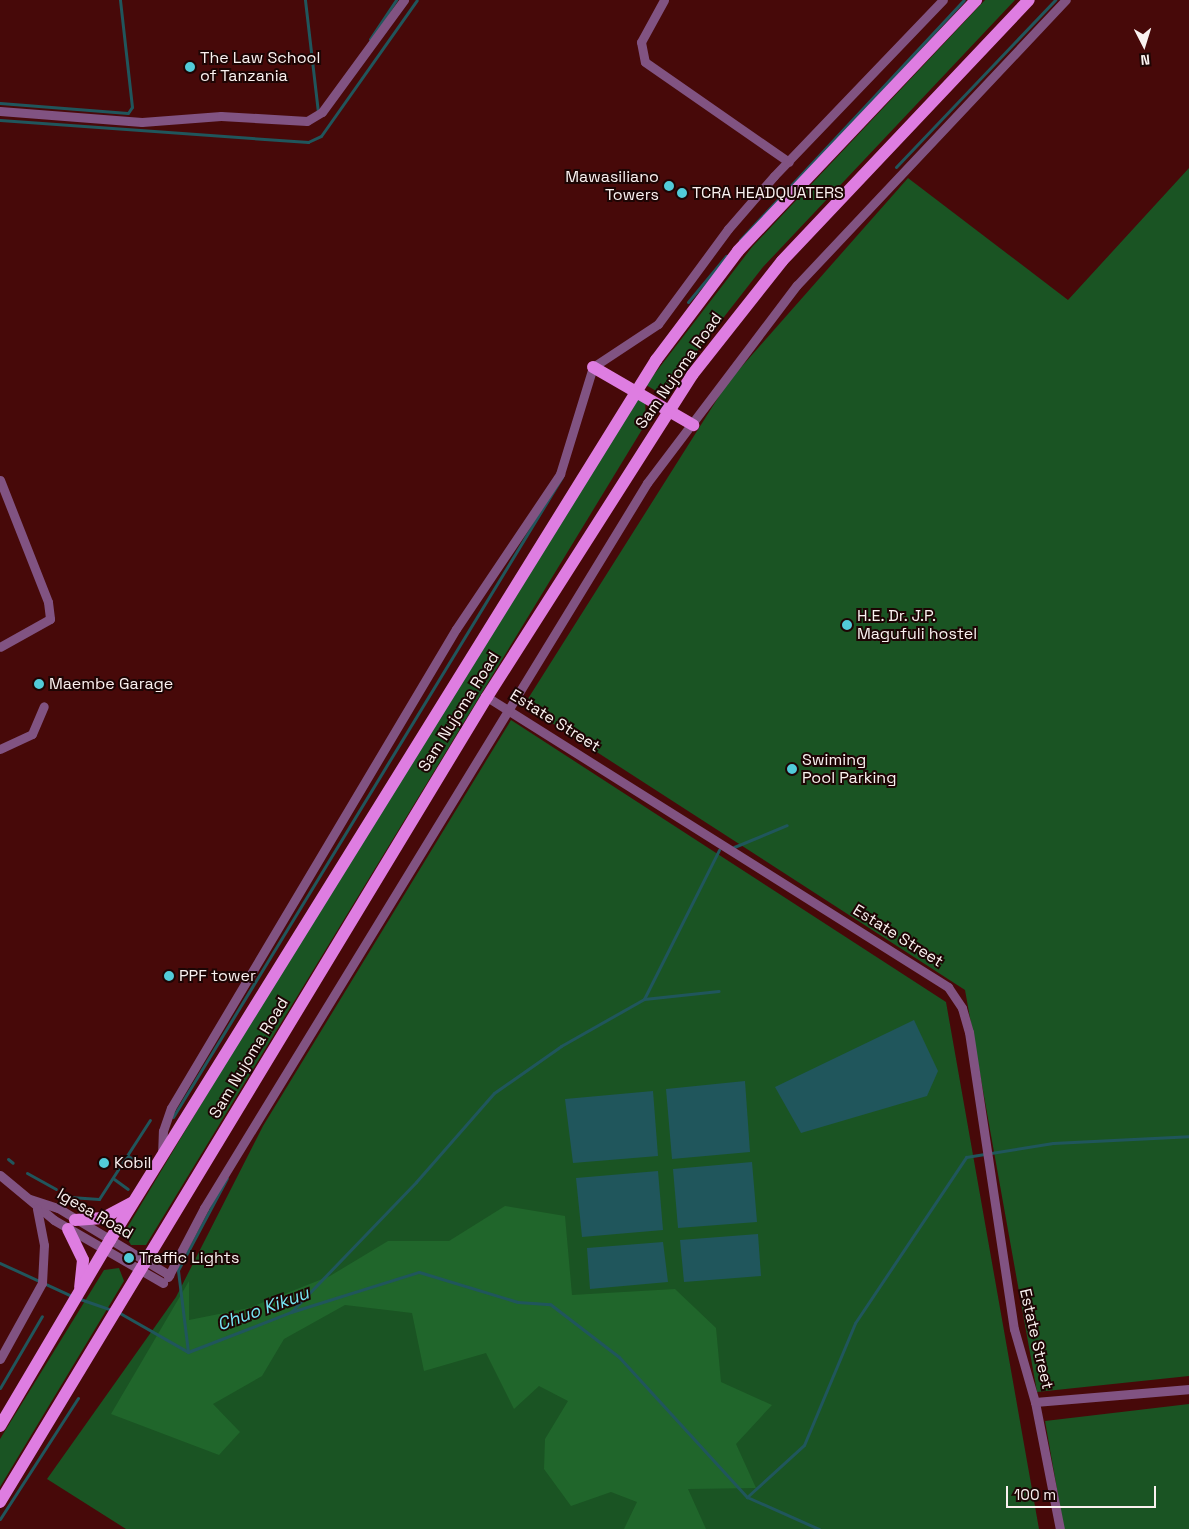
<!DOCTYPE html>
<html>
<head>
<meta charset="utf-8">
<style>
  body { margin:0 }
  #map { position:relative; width:1189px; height:1529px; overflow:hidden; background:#470909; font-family:"Space Grotesk",sans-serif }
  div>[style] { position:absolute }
  .green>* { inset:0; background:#1a5423 }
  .forest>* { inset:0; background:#20662b }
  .water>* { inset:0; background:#20565c }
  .stream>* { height:3px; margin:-1.5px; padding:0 1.5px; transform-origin:1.5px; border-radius:1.5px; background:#20565c }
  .street>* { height:9px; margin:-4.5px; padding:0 4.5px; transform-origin:4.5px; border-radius:4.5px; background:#815382 }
  .primary>* { height:12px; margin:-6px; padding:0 6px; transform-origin:6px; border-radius:6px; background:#de7de1 }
  .dots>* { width:14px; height:14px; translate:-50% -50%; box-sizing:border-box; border:2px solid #1d0504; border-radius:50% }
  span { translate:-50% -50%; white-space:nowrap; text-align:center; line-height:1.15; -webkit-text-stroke:4px #1d0504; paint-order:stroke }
  .poi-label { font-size:16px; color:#faf1f0 }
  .left { translate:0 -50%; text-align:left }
  .right { translate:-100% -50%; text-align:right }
  .street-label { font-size:16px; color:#faf1f0 }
  .water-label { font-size:18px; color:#79e8f6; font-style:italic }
  .north { position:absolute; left:1119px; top:20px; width:50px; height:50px; -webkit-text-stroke:4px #1d0504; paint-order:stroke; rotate:175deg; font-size:14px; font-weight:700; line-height:20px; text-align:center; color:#faf1f0 }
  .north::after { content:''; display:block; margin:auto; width:18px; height:22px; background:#faf1f0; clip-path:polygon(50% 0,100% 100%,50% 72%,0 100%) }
  .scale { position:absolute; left:1006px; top:1486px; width:150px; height:22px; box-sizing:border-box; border:2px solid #faf1f0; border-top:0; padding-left:6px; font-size:15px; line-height:18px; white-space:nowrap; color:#faf1f0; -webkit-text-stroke:4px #1d0504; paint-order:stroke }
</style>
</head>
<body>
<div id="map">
  <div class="green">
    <i style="clip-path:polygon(985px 0,1015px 0,763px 267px,663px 395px,646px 385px,752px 247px)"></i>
    <i style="clip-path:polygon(1189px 168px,1189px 1376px,1037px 1392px,965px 990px,524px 705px,728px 382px,908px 178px,1068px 300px)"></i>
    <i style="clip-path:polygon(635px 399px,645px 400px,646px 423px,146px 1245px,131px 1245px,124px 1233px,475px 646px)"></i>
    <i style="clip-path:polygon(511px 720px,946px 1002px,1039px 1529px,126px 1529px,47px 1479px,176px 1297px,263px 1126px)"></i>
    <i style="clip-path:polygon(119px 1268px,124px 1281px,0 1487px,0 1439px,104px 1270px)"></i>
    <i style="clip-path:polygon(1189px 1404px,1189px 1529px,1064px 1529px,1045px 1421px)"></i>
  </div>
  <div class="forest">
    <i style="clip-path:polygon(505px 1206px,565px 1216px,572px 1295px,675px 1289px,716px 1328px,721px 1382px,772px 1405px,736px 1444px,756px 1488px,688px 1489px,706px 1529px,624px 1529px,637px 1502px,611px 1492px,571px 1506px,544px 1469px,545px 1439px,568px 1401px,539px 1386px,514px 1409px,486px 1353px,424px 1371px,412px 1313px,345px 1305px,284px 1339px,262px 1376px,213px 1404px,240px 1432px,219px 1455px,111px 1414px,189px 1281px,189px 1320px,249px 1308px,330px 1276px,388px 1241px,449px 1241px)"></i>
  </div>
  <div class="water">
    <i style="clip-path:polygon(914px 1020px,938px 1071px,927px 1096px,801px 1133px,775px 1087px)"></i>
    <i style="clip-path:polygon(745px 1081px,750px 1152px,672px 1159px,666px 1089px)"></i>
    <i style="clip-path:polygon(653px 1091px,658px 1156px,573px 1163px,565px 1099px)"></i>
    <i style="clip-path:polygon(752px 1162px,757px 1222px,678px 1228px,673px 1169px)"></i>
    <i style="clip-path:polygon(658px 1171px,663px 1230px,582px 1237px,576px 1178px)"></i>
    <i style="clip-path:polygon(758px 1234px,761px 1276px,684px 1282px,680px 1240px)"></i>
    <i style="clip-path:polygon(663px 1242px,668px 1282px,590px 1289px,587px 1248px)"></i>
  </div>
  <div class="stream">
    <i style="left:305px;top:0;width:113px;rotate:83.4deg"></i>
    <i style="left:370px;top:39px;width:47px;rotate:-56.3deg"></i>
    <i style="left:0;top:103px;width:128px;rotate:4.5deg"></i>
    <i style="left:128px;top:113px;width:7px;rotate:-56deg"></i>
    <i style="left:132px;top:107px;width:108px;rotate:-96.4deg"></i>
    <i style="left:0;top:120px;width:309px;rotate:4.1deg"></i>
    <i style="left:308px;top:142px;width:14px;rotate:-25deg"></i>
    <i style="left:321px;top:136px;width:166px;rotate:-54.8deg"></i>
    <i style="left:896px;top:167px;width:231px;rotate:-46.4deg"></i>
    <i style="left:740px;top:240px;width:328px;rotate:-47deg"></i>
    <i style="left:688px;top:302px;width:60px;rotate:-50.4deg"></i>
    <i style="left:734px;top:847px;width:57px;rotate:-22.5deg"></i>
    <i style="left:644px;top:999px;width:167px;rotate:-63.3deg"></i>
    <i style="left:173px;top:1117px;width:749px;rotate:-58.71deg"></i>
    <i style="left:128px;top:1156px;width:17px;rotate:33deg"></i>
    <i style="left:8px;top:1159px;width:6px;rotate:39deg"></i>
    <i style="left:27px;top:1173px;width:33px;rotate:29deg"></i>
    <i style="left:114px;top:1179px;width:17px;rotate:36deg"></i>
    <i style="left:70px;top:1197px;width:29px;rotate:4deg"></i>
    <i style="left:99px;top:1199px;width:94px;rotate:-57.2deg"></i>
    <i style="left:0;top:1263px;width:81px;rotate:24.7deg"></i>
    <i style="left:80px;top:1299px;width:34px;rotate:19deg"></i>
    <i style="left:118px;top:1312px;width:81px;rotate:29.7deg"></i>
    <i style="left:188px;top:1352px;width:110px;rotate:-21.2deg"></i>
    <i style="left:291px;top:1312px;width:134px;rotate:-17.4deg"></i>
    <i style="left:419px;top:1272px;width:103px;rotate:16.9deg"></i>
    <i style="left:518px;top:1302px;width:32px;rotate:4deg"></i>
    <i style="left:550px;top:1304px;width:87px;rotate:37.5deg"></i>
    <i style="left:619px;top:1357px;width:190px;rotate:47.6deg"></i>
    <i style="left:747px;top:1497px;width:79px;rotate:24deg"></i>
    <i style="left:291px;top:1312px;width:180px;rotate:-46.1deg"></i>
    <i style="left:416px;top:1182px;width:118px;rotate:-48.8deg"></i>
    <i style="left:494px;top:1093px;width:82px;rotate:-35deg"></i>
    <i style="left:561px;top:1046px;width:95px;rotate:-29.5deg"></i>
    <i style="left:644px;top:999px;width:75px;rotate:-6.1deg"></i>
    <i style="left:188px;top:1352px;width:83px;rotate:-97deg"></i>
    <i style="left:178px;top:1270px;width:104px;rotate:-62deg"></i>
    <i style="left:0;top:1388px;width:83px;rotate:-59.7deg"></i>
    <i style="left:747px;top:1497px;width:77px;rotate:-42.4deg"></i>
    <i style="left:804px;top:1445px;width:132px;rotate:-67.3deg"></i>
    <i style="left:855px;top:1323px;width:200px;rotate:-56.2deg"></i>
    <i style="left:966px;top:1157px;width:88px;rotate:-9.1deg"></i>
    <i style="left:1053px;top:1143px;width:136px;rotate:-2.9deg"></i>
    <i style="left:0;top:1519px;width:144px;rotate:-57.2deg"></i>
  </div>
  <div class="street">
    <i style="left:664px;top:0;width:48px;rotate:118.7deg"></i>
    <i style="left:641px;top:42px;width:20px;rotate:79deg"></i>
    <i style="left:645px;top:62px;width:175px;rotate:34.8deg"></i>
    <i style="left:0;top:111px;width:142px;rotate:4.4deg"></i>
    <i style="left:142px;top:122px;width:79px;rotate:-4.3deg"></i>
    <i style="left:221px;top:116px;width:86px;rotate:3.3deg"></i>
    <i style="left:307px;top:121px;width:17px;rotate:-31deg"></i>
    <i style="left:322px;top:112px;width:139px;rotate:-53.8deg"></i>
    <i style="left:0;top:480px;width:131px;rotate:68.5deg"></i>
    <i style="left:48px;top:602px;width:17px;rotate:83deg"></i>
    <i style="left:50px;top:619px;width:57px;rotate:150.8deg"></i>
    <i style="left:487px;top:697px;width:545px;rotate:32.17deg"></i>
    <i style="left:948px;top:987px;width:25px;rotate:56deg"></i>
    <i style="left:962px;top:1008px;width:25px;rotate:74deg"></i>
    <i style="left:969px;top:1032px;width:300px;rotate:81.4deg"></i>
    <i style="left:1014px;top:1329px;width:76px;rotate:74deg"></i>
    <i style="left:1035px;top:1402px;width:129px;rotate:78.9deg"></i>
    <i style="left:0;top:749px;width:35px;rotate:-25deg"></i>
    <i style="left:32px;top:734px;width:30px;rotate:-67deg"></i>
    <i style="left:162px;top:1157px;width:26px;rotate:-88deg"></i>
    <i style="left:163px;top:1131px;width:24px;rotate:-71deg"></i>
    <i style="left:171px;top:1108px;width:557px;rotate:-59.25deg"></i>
    <i style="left:456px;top:629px;width:187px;rotate:-56.1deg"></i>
    <i style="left:560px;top:474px;width:112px;rotate:-72.9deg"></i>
    <i style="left:593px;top:367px;width:78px;rotate:-33.5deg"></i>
    <i style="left:658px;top:324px;width:118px;rotate:-53.6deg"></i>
    <i style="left:728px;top:229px;width:70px;rotate:-49deg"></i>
    <i style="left:774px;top:176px;width:244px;rotate:-46.2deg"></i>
    <i style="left:0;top:1175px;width:70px;rotate:39.8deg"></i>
    <i style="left:54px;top:1220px;width:126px;rotate:30deg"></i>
    <i style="left:30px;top:1199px;width:29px;rotate:18deg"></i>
    <i style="left:58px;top:1208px;width:130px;rotate:31.1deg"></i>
    <i style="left:168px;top:1277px;width:78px;rotate:-62.4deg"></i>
    <i style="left:204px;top:1208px;width:850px;rotate:-58.57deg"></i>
    <i style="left:647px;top:483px;width:248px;rotate:-52.9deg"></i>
    <i style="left:797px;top:285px;width:392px;rotate:-46.7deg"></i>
    <i style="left:0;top:1359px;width:87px;rotate:-61.1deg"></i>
    <i style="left:42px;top:1283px;width:38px;rotate:-87deg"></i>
    <i style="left:44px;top:1245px;width:37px;rotate:-101deg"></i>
    <i style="left:1035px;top:1402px;width:155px;rotate:-4.8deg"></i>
  </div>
  <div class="primary">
    <i style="left:593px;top:367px;width:116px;rotate:30.1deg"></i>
    <i style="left:75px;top:1220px;width:28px;rotate:-4deg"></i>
    <i style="left:103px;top:1218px;width:32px;rotate:-28deg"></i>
    <i style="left:68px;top:1229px;width:34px;rotate:64deg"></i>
    <i style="left:83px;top:1260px;width:27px;rotate:96deg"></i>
    <i style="left:0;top:1426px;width:216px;rotate:-59.4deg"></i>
    <i style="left:110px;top:1240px;width:1036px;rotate:-58.18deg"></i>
    <i style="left:656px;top:360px;width:136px;rotate:-53deg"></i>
    <i style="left:738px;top:251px;width:346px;rotate:-46.5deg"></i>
    <i style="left:0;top:1502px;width:941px;rotate:-58.83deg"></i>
    <i style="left:487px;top:697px;width:382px;rotate:-57.5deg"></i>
    <i style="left:692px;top:375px;width:145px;rotate:-51.7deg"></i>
    <i style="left:782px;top:261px;width:359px;rotate:-46.6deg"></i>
  </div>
  <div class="dots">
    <i style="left:190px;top:67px;background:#52cbd9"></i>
    <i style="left:669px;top:186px;background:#52cbd9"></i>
    <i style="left:682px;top:193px;background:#52cbd9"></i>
    <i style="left:847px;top:625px;background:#52cbd9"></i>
    <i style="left:39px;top:684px;background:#52cbd9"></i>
    <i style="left:792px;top:769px;background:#52cbd9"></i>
    <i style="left:169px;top:976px;background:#52cbd9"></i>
    <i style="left:104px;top:1163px;background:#52cbd9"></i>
    <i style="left:129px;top:1258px;background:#52cbd9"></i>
  </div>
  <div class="poi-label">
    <span class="left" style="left:200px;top:67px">The Law School<br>of Tanzania</span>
    <span class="right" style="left:659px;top:186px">Mawasiliano<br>Towers</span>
    <span class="left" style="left:692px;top:193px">TCRA HEADQUATERS</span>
    <span class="left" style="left:857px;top:625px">H.E. Dr. J.P.<br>Magufuli hostel</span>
    <span class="left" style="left:49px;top:684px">Maembe Garage</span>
    <span class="left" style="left:802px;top:769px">Swiming<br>Pool Parking</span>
    <span class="left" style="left:179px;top:976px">PPF tower</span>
    <span class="left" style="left:114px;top:1163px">Kobil</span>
    <span class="left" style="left:139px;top:1258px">Traffic Lights</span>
  </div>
  <div class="street-label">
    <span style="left:679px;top:371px;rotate:-55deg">Sam Nujoma Road</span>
    <span style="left:459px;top:712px;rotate:-58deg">Sam Nujoma Road</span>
    <span style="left:555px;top:721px;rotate:32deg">Estate Street</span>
    <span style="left:898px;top:936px;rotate:32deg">Estate Street</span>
    <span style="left:249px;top:1058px;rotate:-59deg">Sam Nujoma Road</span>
    <span style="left:95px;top:1214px;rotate:30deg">Igesa Road</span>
    <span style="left:1036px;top:1339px;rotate:77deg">Estate Street</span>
  </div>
  <div class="water-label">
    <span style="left:263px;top:1309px;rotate:-20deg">Chuo Kikuu</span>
  </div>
  <div class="north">N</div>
  <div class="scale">100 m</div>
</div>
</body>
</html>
